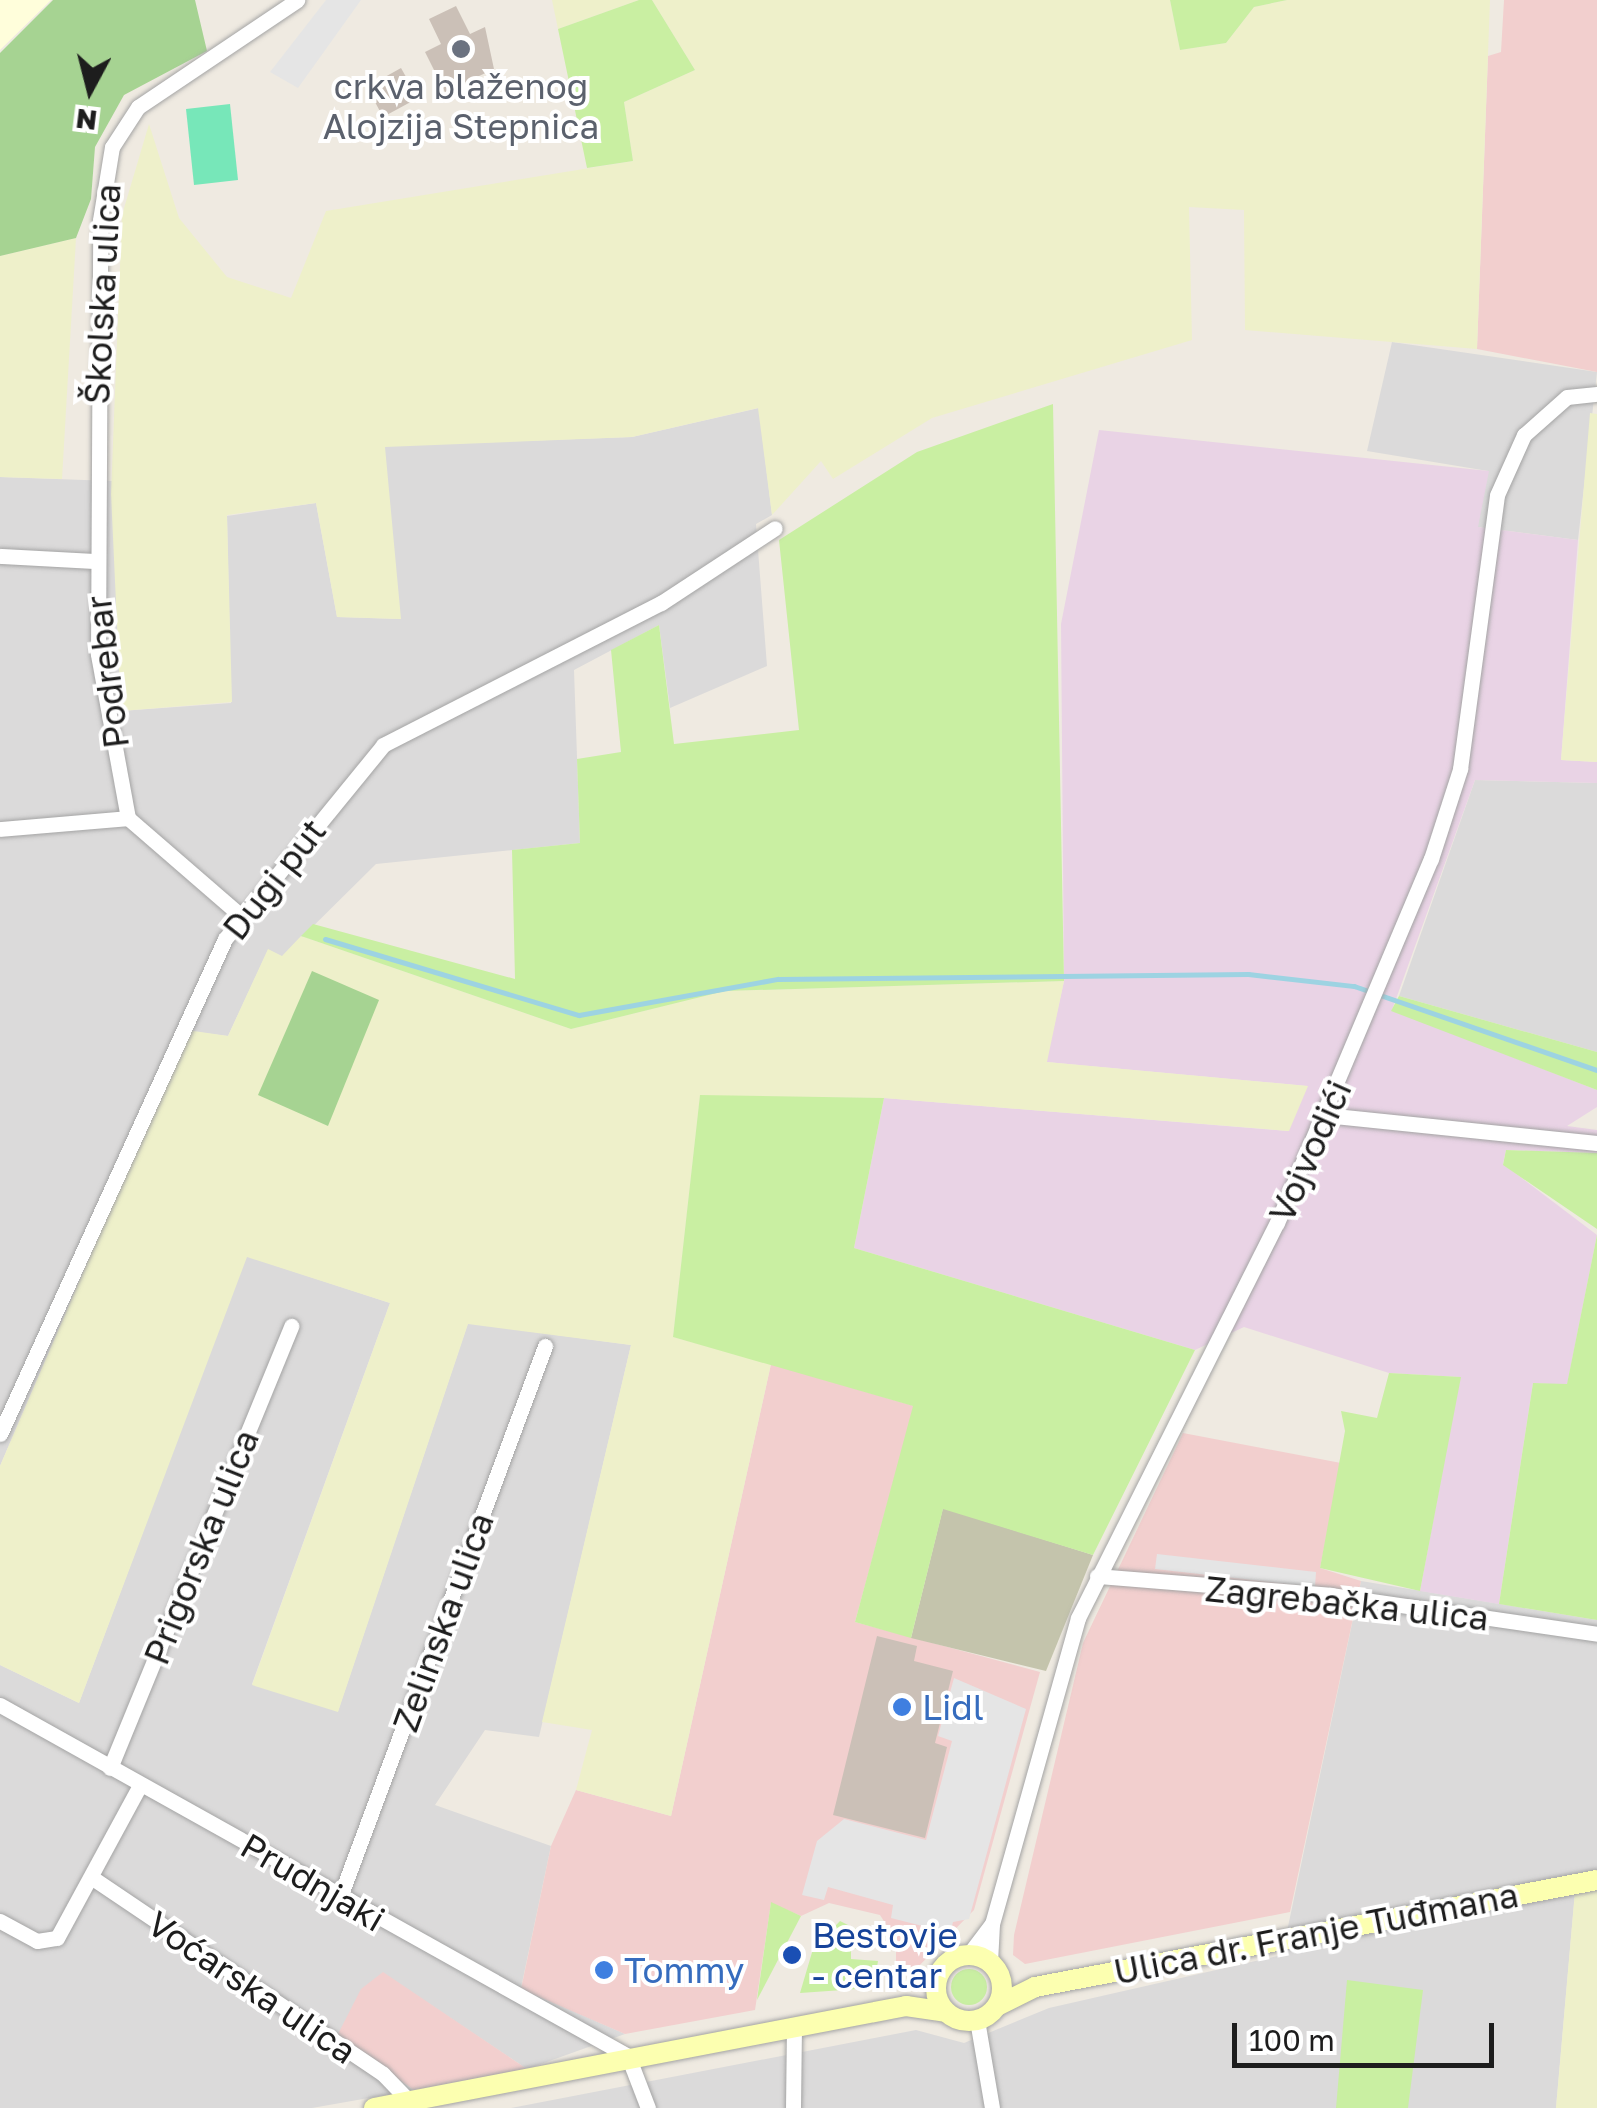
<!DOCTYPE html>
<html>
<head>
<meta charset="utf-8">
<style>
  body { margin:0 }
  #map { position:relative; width:1597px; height:2108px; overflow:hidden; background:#efeae1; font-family:"Golos Text",sans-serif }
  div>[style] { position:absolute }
  .residential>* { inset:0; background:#dbdada }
  .commercial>* { inset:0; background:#f2cfce }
  .industrial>* { inset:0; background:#e9d3e5 }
  .education>* { inset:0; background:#fffedb }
  .construction>* { inset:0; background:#c4c4ac }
  .farmland>* { inset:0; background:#eef0ca }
  .grass>* { inset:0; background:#c9efa2 }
  .round { border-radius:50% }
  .forest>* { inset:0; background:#a6d392 }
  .pitch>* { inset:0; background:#77e7b9 }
  .parking>* { inset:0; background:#e5e5e5 }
  .stream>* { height:5px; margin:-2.5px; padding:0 2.5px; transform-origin:2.5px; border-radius:2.5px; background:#9dd3e2 }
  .building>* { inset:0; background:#cbc0b7 }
  .roads { filter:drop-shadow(0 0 2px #a4a4a4) drop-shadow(0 0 2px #a4a4a4) }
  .minor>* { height:15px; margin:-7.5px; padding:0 7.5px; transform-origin:7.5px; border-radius:7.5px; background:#fff }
  .secondary>* { height:20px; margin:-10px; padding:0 10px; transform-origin:10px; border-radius:10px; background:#fcffb0 }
  .secondary>.ring { margin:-10px; padding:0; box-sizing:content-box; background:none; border:20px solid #fcffb0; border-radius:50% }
  .dots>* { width:28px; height:28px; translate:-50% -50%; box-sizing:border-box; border:5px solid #fff; border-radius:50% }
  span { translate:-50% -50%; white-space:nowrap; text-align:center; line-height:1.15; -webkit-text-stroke:8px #fff; paint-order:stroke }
  .worship-label { font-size:35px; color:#5b616d }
  .street-label { font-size:35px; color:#1d1d1d }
  .shop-label { font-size:35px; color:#366cbe }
  .left { translate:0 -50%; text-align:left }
  .transit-label { font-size:35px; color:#164399 }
  .north { position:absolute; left:40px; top:40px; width:100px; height:100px; -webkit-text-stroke:8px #fff; paint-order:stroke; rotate:187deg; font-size:28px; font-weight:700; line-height:40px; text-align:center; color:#1d1d1d }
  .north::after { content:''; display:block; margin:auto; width:35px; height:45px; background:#1d1d1d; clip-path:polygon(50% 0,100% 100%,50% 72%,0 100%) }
  .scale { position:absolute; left:1232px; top:2023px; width:262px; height:45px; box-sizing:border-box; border:5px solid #1d1d1d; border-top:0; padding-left:12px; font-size:30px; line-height:35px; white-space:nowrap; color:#1d1d1d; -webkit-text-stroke:8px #fff; paint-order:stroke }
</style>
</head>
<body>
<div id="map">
  <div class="residential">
    <i style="clip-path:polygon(1392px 342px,1597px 372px,1578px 540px,1477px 527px,1488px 471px,1367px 451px)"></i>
    <i style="clip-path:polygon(759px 408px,772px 515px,756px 524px,767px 666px,670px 708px,659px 625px,574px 670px,580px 843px,376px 864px,282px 957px,268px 950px,228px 1036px,187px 1031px,0 1466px,0 477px,112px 481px,121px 711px,231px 703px,227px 516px,316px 503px,337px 617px,400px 619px,384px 446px,632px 437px)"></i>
    <i style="clip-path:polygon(1475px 780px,1597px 783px,1597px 1052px,1399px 996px)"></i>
    <i style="clip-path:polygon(246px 1256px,390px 1303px,252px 1684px,338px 1711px,468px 1323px,631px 1345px,539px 1737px,485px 1730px,435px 1805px,551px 1846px,521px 1988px,625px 2034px,527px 2069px,383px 1973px,337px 2036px,414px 2090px,312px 2108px,0 2108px,0 1665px,79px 1703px)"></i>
    <i style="clip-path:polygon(1361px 1581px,1597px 1620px,1597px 1888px,1575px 1892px,1556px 2108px,511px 2108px,916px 2030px,964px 2043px,1049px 2008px,1282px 1955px)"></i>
  </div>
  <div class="commercial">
    <i style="clip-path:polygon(1504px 0,1597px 0,1597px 372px,1477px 349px,1488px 56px,1501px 52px)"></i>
    <i style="clip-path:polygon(771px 1364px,914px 1406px,855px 1622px,1040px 1672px,974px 1910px,910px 1975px,896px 1978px,896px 1940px,880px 1915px,829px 1903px,801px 1916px,771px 1903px,755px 2010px,625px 2034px,521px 1989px,551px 1846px,576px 1790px,671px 1816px)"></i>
    <i style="clip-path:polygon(1183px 1433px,1341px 1463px,1320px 1568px,1361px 1581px,1290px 1912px,1025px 1964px,1013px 1955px,1014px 1935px,1083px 1643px)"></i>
    <i style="clip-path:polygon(383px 1972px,527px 2069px,414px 2090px,337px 2036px,361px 1989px)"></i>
  </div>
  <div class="industrial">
    <i style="clip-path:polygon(1099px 430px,1489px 471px,1478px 527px,1578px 540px,1561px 760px,1597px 762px,1597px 783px,1475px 780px,1392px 1010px,1597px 1090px,1597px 1107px,1567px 1126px,1597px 1130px,1597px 1153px,1506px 1150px,1503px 1164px,1597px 1235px,1567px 1385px,1533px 1383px,1499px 1604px,1420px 1591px,1460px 1377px,1389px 1373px,1244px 1327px,1195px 1350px,854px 1248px,884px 1098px,1288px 1131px,1307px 1086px,1046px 1062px,1064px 981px,1061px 624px)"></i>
  </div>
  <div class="education">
    <i style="clip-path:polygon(0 0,51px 0,0 50px)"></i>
  </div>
  <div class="construction">
    <i style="clip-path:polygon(943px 1508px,1093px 1555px,1046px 1671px,911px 1638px)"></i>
  </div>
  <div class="farmland">
    <i style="clip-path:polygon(552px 0,639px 0,558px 29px)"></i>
    <i style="clip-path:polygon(652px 0,1170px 0,1180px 50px,1226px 43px,1254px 7px,1287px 0,1490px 0,1477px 349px,1245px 330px,1244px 210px,1189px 207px,1192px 340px,932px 418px,833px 479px,821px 461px,772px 515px,758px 408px,632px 437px,385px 447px,401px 619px,337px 617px,316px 503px,227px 515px,232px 702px,121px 711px,111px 494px,122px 215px,149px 124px,179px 218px,227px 277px,291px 298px,326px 211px,633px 161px,624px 102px,695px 70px)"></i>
    <i style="clip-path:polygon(76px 238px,62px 479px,0 477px,0 256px)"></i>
    <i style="clip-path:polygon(1590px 413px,1597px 414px,1597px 762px,1561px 760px)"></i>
    <i style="clip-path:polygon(301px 936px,571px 1029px,725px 991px,1064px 981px,1047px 1062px,1308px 1086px,1289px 1131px,884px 1098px,700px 1096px,673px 1337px,771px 1364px,671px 1816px,576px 1790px,592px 1730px,542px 1722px,631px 1345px,468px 1324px,338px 1712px,252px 1685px,390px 1303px,247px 1257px,79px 1703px,0 1665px,0 1466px,187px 1030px,228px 1036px,268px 949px,282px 956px)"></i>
    <i style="clip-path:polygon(1597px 1888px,1597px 2108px,1556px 2108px,1575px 1891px)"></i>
  </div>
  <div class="grass">
    <i style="clip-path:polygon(639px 0,652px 0,695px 70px,624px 102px,633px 161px,587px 168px,558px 29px)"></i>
    <i style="clip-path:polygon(1170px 0,1287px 0,1254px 7px,1226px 43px,1180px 50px)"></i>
    <i style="clip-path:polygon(1053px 404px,1064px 981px,725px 991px,571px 1029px,301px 936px,313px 924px,515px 979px,512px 850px,580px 843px,577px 759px,621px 752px,611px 650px,659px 625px,674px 744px,799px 730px,779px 540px,917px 452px)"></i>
    <i style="clip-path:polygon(1399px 996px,1597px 1052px,1597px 1090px,1391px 1011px)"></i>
    <i style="clip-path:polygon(700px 1095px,884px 1098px,854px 1248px,1195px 1350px,1093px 1555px,943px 1509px,911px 1638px,855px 1622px,913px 1406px,673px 1337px)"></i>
    <i style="clip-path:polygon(1506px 1150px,1597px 1153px,1597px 1229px,1503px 1165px)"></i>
    <i style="clip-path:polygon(1597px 1235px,1597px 1620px,1499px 1604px,1533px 1383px,1567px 1384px)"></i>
    <i style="clip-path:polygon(1389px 1373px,1461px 1377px,1420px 1591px,1320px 1568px,1345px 1431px,1341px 1411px,1377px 1418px)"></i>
    <i style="clip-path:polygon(771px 1902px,801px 1916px,757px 2000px)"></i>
    <i style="clip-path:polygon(840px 1921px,872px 1937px,877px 1947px,851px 1949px,851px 1959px,878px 1961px,876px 1973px,857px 1989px,800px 1993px,813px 1949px)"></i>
    <i class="round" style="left:951px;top:1969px;width:36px;height:36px"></i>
    <i style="clip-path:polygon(1347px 1980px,1423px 1990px,1408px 2108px,1336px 2108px)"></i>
  </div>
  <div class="forest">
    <i style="clip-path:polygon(53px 0,195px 0,207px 51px,124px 95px,95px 147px,91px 199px,76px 238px,0 256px,0 53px)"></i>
    <i style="clip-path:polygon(312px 971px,379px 1000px,328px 1126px,258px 1095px)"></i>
  </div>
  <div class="pitch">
    <i style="clip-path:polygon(230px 104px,238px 180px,194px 185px,186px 109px)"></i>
  </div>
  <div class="parking">
    <i style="clip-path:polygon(326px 0,361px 0,298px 88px,270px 72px)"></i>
    <i style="clip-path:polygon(1157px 1554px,1316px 1572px,1315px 1587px,1155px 1569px)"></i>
    <i style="clip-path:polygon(954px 1678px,1026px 1709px,969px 1919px,953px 1922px,950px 1933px,891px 1918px,893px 1905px,828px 1887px,824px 1900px,802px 1895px,817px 1841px,844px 1819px,926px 1840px,952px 1741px,938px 1736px)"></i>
  </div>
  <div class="stream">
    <i style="left:325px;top:939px;width:265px;rotate:16.7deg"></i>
    <i style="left:579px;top:1015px;width:202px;rotate:-10.3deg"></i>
    <i style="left:778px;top:979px;width:470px;rotate:-0.6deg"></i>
    <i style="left:1248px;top:974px;width:107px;rotate:6.5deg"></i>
    <i style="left:1354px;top:986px;width:257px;rotate:19.1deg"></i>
  </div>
  <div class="building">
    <i style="clip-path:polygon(456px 6px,470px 34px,485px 27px,494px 69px,445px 92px,425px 52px,441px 44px,429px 19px)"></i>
    <i style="clip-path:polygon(401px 68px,418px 98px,383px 117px,367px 87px)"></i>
    <i style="clip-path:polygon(877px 1636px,917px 1646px,914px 1661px,953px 1671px,935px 1743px,947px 1747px,925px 1838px,833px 1815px)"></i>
  </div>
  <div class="roads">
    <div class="minor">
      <i style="left:0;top:556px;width:96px;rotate:3deg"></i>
      <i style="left:128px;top:818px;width:167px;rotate:-100.4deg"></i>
      <i style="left:98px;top:654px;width:434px;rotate:-89.7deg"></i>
      <i style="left:100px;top:220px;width:74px;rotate:-80.7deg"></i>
      <i style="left:112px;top:147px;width:48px;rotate:-57deg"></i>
      <i style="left:138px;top:107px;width:192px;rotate:-33.9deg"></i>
      <i style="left:0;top:829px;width:128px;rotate:-4.9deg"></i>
      <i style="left:128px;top:818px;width:150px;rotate:40.9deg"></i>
      <i style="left:1325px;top:1115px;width:273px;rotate:5.9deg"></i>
      <i style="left:0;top:1434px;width:544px;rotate:-65.56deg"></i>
      <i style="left:225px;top:939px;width:250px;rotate:-50.8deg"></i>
      <i style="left:383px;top:745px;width:312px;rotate:-27.1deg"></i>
      <i style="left:661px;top:603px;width:136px;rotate:-33.3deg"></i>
      <i style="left:1097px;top:1576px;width:235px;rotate:4.6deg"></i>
      <i style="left:1331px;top:1595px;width:269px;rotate:8.3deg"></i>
      <i style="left:0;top:1705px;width:719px;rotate:29.2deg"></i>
      <i style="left:628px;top:2056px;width:56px;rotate:69deg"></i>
      <i style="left:110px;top:1768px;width:478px;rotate:-67.7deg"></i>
      <i style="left:91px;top:1877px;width:352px;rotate:34deg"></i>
      <i style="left:383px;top:2074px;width:37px;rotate:46deg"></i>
      <i style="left:340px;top:1897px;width:588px;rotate:-69.59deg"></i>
      <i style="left:0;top:1921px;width:42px;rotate:28.4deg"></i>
      <i style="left:37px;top:1941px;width:20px;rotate:-9deg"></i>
      <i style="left:57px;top:1938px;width:174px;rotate:-61.5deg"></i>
      <i style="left:969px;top:1954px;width:38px;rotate:-53deg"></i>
      <i style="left:990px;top:1962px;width:38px;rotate:-87deg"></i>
      <i style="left:992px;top:1924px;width:318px;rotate:-74.3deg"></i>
      <i style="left:1078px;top:1618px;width:442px;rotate:-63.3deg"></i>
      <i style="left:1277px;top:1223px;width:395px;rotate:-67.1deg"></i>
      <i style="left:1431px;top:859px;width:95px;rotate:-72.1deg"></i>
      <i style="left:1460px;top:769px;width:276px;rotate:-82.3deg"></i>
      <i style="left:1497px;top:495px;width:66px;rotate:-65.8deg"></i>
      <i style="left:1524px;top:435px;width:57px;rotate:-41.5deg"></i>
      <i style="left:1567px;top:397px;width:30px;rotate:-6deg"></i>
      <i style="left:977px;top:2020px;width:89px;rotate:80.3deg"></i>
      <i style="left:793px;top:2108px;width:82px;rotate:-89.3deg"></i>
    </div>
    <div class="secondary">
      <i class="ring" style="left:936px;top:1955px;width:46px;height:46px"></i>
      <i style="left:997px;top:2006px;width:42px;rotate:-26.6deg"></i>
      <i style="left:1035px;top:1987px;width:572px;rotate:-10.78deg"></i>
      <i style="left:374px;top:2108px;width:542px;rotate:-10.85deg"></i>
      <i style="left:906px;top:2006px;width:40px;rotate:8.5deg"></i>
    </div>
  </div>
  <div class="dots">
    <i style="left:461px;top:49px;background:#6b7280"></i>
    <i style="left:902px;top:1707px;background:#3f7fe0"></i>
    <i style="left:792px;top:1955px;background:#1a4fb4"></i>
    <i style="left:604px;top:1970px;background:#3f7fe0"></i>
  </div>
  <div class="worship-label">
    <span style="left:461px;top:106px">crkva blaženog<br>Alojzija Stepnica</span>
  </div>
  <div class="street-label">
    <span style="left:102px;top:294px;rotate:-87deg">Školska ulica</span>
    <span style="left:107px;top:672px;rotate:-97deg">Podrebar</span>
    <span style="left:274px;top:879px;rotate:-52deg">Dugi put</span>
    <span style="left:1310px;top:1151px;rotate:-66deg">Vojvodići</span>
    <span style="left:201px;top:1547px;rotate:-68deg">Prigorska ulica</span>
    <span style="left:1347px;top:1603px;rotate:6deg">Zagrebačka ulica</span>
    <span style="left:443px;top:1622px;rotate:-70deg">Zelinska ulica</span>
    <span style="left:313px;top:1882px;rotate:30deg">Prudnjaki</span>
    <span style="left:1316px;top:1933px;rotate:-11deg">Ulica dr. Franje Tuđmana</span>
    <span style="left:252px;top:1987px;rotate:34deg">Voćarska ulica</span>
  </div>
  <div class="shop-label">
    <span class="left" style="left:922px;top:1707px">Lidl</span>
    <span class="left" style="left:624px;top:1970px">Tommy</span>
  </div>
  <div class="transit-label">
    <span class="left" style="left:812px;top:1955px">Bestovje<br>- centar</span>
  </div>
  <div class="north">N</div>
  <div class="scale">100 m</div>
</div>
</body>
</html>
